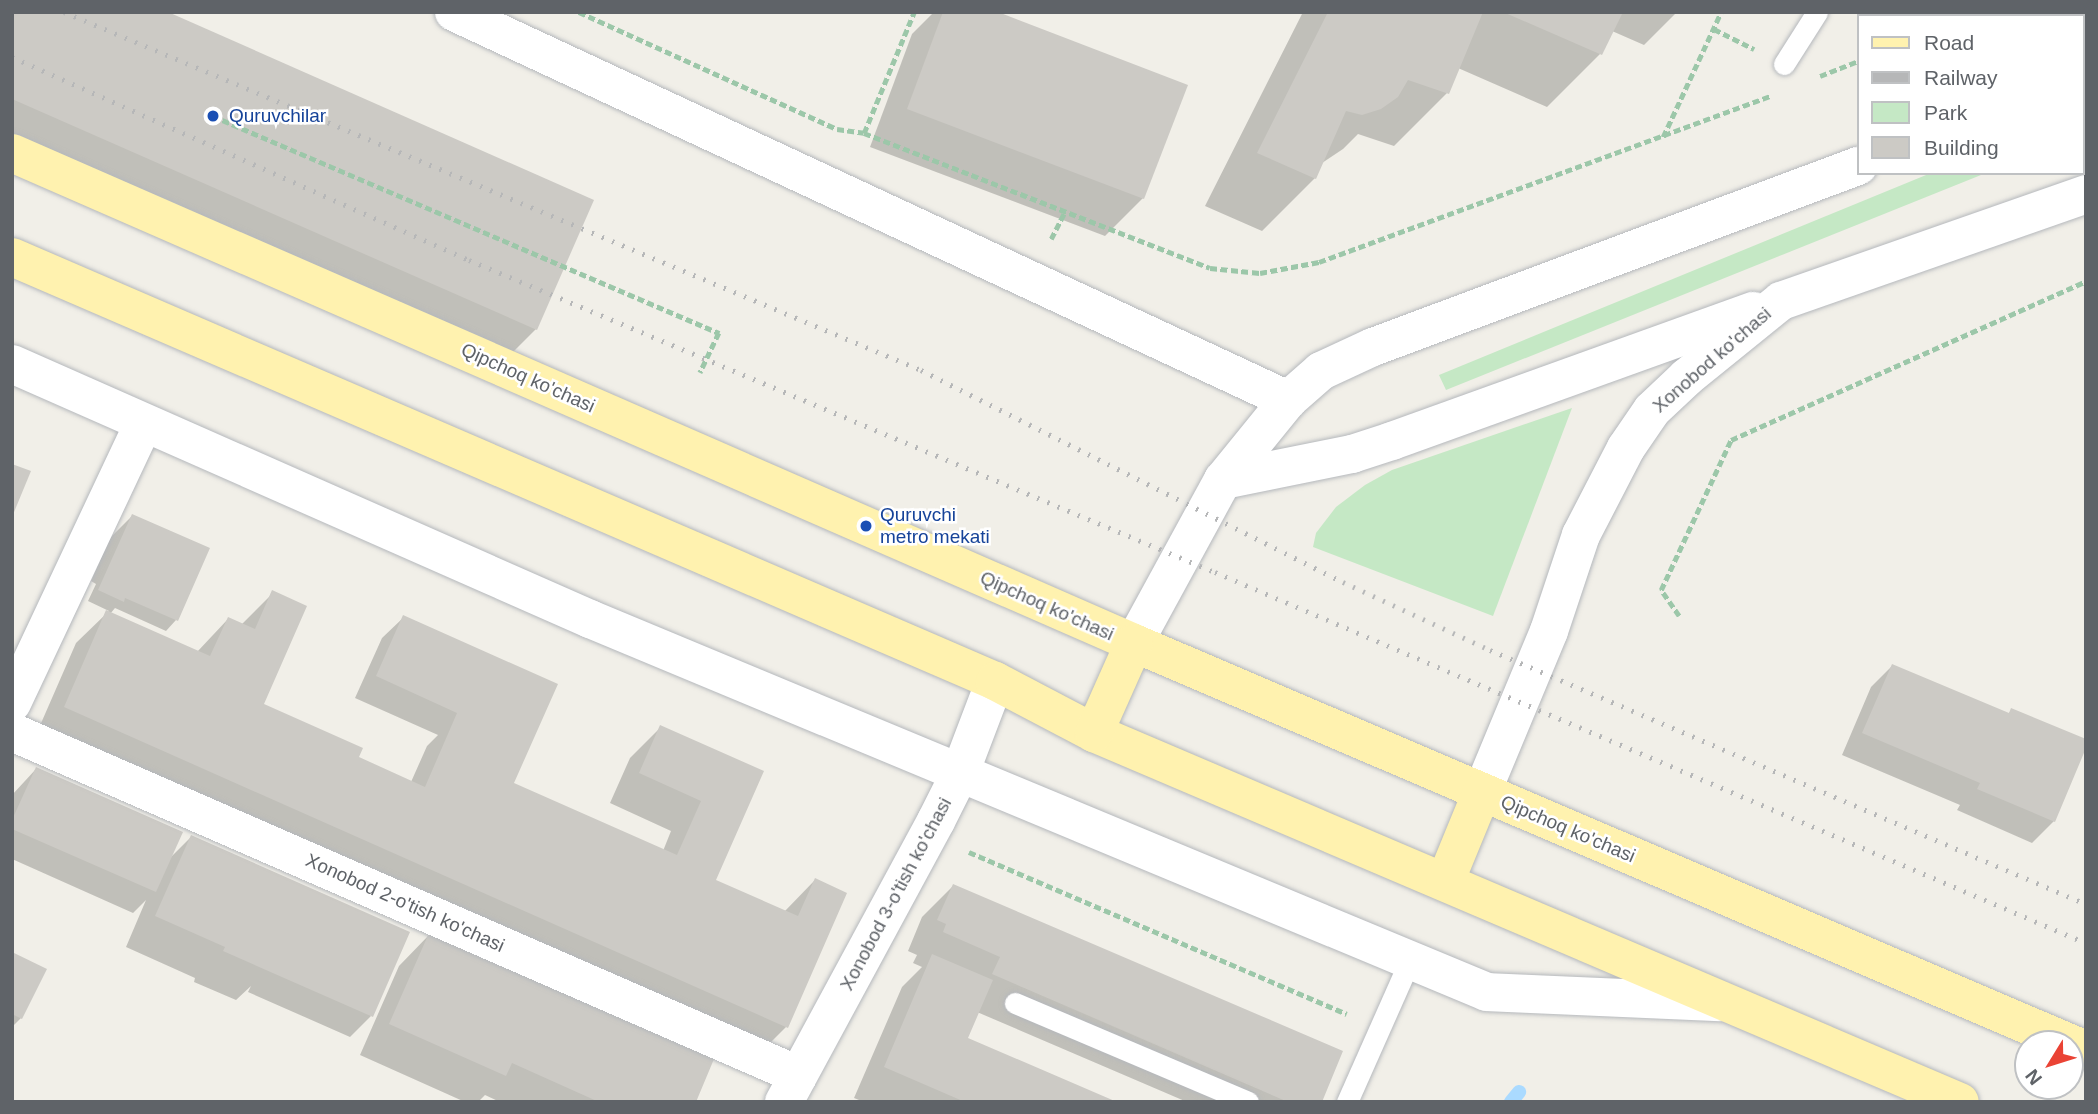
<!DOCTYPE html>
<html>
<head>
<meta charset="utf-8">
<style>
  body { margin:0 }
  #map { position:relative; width:2098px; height:1114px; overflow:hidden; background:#f1efe8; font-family:Arial,sans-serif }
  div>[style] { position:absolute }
  .green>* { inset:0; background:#c5e8c5 }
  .shadow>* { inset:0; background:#0003 }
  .stream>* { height:14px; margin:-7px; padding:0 7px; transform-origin:7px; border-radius:7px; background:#aadaff }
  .building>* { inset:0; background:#cccac5 }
  .path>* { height:4.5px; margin-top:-2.25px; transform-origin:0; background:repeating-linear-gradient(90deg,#9cc7a9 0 7px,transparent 0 10.5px) }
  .roads { filter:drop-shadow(0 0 2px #b5b8bc) drop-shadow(0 0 2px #b5b8bc) }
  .service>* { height:21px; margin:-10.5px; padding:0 10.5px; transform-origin:10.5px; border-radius:10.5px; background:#fff }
  .minor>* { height:38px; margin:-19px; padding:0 19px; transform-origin:19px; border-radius:19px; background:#fff }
  .tertiary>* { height:38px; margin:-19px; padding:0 19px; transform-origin:19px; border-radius:19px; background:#fff }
  .primary>* { height:38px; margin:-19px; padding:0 19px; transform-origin:19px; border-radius:19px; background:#fff2af }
  .rail>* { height:5px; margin-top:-2.5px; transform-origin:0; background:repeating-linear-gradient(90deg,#b6b7b8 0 2px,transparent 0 11px) }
  .dots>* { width:19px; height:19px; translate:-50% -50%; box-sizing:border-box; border:4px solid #fff; border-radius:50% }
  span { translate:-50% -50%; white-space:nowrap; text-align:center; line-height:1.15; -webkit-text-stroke:5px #fff; paint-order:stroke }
  .transit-label { font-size:19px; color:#164399 }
  .left { translate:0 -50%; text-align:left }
  .street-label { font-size:19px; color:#5f6368 }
  .frame { position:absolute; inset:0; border:14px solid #5f6368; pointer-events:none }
  .legend { position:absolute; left:1857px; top:14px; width:228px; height:161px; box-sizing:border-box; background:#fff; border:2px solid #bfc1c3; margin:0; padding:9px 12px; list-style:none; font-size:21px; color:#5f6368 }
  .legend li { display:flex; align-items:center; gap:14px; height:35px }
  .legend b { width:35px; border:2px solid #bfc1c3 }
  .north { position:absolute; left:2014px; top:1030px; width:70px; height:70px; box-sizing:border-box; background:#fff; border:2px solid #bfc1c3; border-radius:50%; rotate:232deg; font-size:19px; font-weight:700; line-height:28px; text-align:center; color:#5f6368 }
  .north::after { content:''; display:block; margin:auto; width:24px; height:32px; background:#ea4335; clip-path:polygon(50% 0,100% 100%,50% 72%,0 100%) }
</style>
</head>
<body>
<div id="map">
  <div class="green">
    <i style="clip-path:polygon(1931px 173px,1986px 173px,1446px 390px,1439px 375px)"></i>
    <i style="clip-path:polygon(1572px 408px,1493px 616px,1313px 547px,1316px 533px,1336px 507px,1365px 485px,1392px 470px)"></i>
  </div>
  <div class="shadow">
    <i style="clip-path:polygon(12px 12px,536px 329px,498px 367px,12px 153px)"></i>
    <i style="clip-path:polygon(934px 12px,993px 12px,1143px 198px,1105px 236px,870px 147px,912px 34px)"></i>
    <i style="clip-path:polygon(1303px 12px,1677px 12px,1644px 45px,1612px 31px,1600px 54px,1547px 107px,1458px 68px,1447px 93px,1394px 146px,1358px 134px,1343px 149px,1322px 163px,1315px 178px,1262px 231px,1205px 206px)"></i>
    <i style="clip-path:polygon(132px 516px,176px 620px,166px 631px,115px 608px,110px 614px,197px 652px,228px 619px,241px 625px,273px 593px,261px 705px,356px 758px,411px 782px,427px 746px,438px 735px,355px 698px,382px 638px,404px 617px,511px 784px,663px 851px,671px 831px,610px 803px,630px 758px,661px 727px,762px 772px,714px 881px,784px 912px,815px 880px,786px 1027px,756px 1057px,35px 737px,76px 643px,109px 611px,88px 601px,96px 584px,91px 581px,110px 538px)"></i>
    <i style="clip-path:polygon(1892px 666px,2007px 715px,2012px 710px,2054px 821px,2032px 843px,1957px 810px,1960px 805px,1842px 755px,1871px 687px)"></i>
    <i style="clip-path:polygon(36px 769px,169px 859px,191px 837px,371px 1016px,350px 1037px,248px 992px,251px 986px,236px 1000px,194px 982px,195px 978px,126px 947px,146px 900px,133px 913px,12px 859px,12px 795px)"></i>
    <i style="clip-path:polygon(953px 886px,1320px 1102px,1187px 1102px,977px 1012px,966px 1039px,1113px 1102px,864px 1102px,854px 1098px,902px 987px,922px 967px,913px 963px,917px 955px,908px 951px,922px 917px)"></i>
    <i style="clip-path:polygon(429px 935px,694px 1102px,500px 1102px,485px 1095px,478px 1102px,465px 1102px,360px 1055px,399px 966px)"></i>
    <i style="clip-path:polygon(12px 954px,21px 1018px,12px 1027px)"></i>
  </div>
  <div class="stream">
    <i style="left:1511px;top:1102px;width:13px;rotate:-51deg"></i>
  </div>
  <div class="building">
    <i style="clip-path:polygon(12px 12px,168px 12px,594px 200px,537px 330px,12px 99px)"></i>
    <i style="clip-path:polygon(943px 12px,998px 12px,1188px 85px,1144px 199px,907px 109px)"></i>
    <i style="clip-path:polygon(1328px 12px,1483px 12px,1449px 94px,1408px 80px,1398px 97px,1381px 109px,1362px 115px,1346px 111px,1316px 179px,1257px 153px)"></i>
    <i style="clip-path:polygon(1503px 12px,1623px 12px,1602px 55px)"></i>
    <i style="clip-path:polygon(12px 464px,31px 471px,12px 517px)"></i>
    <i style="clip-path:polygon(132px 514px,210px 548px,178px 621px,125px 598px,124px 602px,98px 590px)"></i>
    <i style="clip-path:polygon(272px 590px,307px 606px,264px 704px,363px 748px,359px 757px,425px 787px,457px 713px,376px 676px,403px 615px,558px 684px,514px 783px,677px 855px,701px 801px,639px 773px,660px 725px,764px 771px,716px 880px,798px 916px,815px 878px,847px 893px,788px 1028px,64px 707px,106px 610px,210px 656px,228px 617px,255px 629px)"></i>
    <i style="clip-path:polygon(1892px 664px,2009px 713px,2011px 708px,2086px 739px,2086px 748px,2055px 822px,1977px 789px,1980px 783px,1862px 733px)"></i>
    <i style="clip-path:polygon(36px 767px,183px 832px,156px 892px,12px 829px,12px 820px)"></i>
    <i style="clip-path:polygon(191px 835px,410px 932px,373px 1017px,223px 951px,225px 947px,155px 916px)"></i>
    <i style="clip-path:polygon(953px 884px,1343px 1051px,1322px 1102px,1288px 1102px,992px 974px,1000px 957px,943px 932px,946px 924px,937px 920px)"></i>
    <i style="clip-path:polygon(429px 933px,714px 1059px,696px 1102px,599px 1102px,512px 1063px,506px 1076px,389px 1024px)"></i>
    <i style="clip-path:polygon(12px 952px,47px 969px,22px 1019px,12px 1014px)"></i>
    <i style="clip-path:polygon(932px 954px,993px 980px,968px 1038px,1117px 1102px,965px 1102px,884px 1067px)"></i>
  </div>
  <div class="path">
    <i style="left:579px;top:12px;width:283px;rotate:24.4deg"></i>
    <i style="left:837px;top:129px;width:27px;rotate:8deg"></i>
    <i style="left:864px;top:133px;width:371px;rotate:21.3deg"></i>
    <i style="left:1210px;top:268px;width:50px;rotate:5.7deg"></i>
    <i style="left:1260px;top:273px;width:60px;rotate:-10.6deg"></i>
    <i style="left:1319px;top:262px;width:480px;rotate:-20.2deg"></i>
    <i style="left:1972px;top:16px;width:10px;rotate:-24deg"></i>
    <i style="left:1714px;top:29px;width:45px;rotate:26.6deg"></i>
    <i style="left:1820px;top:76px;width:41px;rotate:-21.5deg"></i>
    <i style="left:213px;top:116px;width:551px;rotate:23.21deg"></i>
    <i style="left:719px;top:333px;width:44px;rotate:115.4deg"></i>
    <i style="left:864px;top:133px;width:131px;rotate:-67.5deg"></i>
    <i style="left:1663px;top:137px;width:138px;rotate:-65.1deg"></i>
    <i style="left:1051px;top:239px;width:30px;rotate:-63deg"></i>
    <i style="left:1679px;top:616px;width:32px;rotate:-125deg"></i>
    <i style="left:1661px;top:590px;width:166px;rotate:-65deg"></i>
    <i style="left:1731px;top:440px;width:389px;rotate:-24.1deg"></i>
    <i style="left:969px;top:852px;width:411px;rotate:23.2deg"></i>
  </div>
  <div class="roads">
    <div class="service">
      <i style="left:1784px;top:64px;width:62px;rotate:-57.6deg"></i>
      <i style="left:1015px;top:1003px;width:253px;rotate:23deg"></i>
      <i style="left:1347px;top:1102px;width:155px;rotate:-66.1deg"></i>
    </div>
    <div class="minor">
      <i style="left:454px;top:12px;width:920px;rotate:24.95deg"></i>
      <i style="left:12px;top:364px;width:632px;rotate:23.81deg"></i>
      <i style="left:590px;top:619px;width:971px;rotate:22.58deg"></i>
      <i style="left:1487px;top:992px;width:232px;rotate:2.5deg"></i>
      <i style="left:12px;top:703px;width:308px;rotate:-64.8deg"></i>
      <i style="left:12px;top:732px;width:858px;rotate:23.58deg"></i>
      <i style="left:784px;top:1102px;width:319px;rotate:-61.6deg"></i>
      <i style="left:936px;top:821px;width:54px;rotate:-63.4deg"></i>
      <i style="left:960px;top:773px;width:98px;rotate:-69.2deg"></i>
    </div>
    <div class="tertiary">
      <i style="left:2082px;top:80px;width:4px;rotate:-27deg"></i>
      <i style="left:1223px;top:480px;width:132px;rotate:-11.4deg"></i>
      <i style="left:1352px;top:454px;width:42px;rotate:-18deg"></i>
      <i style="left:1392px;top:441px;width:384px;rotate:-19.8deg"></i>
      <i style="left:1134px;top:643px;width:186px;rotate:-61.4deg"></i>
      <i style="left:1223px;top:480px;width:103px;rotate:-50.9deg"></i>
      <i style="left:1288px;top:400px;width:44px;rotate:-41.3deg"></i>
      <i style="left:1321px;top:371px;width:57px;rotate:-24.8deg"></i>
      <i style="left:1373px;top:347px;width:518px;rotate:-20.47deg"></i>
      <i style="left:1482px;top:792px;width:174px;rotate:-67.4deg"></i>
      <i style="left:1549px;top:631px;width:101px;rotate:-71.6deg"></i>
      <i style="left:1581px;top:535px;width:98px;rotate:-62.7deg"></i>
      <i style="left:1626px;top:448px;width:46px;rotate:-55.6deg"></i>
      <i style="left:1652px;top:410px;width:48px;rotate:-43.3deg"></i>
      <i style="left:1687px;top:377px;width:121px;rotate:-39deg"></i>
      <i style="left:1781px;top:301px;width:323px;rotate:-19.3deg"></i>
    </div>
    <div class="primary">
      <i style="left:12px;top:153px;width:1224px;rotate:23.59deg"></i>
      <i style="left:1134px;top:643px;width:1035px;rotate:23.15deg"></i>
      <i style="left:12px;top:257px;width:1071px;rotate:23.33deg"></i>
      <i style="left:995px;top:681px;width:112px;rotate:27.7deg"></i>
      <i style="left:1094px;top:733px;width:941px;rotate:23.08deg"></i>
      <i style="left:1094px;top:733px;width:98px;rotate:-66deg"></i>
      <i style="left:1445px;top:882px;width:97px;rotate:-67.7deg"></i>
    </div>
  </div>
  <div class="rail">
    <i style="left:64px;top:12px;width:929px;rotate:22.67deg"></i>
    <i style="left:921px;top:370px;width:472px;rotate:26.7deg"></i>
    <i style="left:1343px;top:582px;width:162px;rotate:24.8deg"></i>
    <i style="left:1490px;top:650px;width:648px;rotate:23.08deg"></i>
    <i style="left:12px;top:57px;width:500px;rotate:23.95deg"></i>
    <i style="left:469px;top:260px;width:809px;rotate:22.7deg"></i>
    <i style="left:1215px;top:572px;width:947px;rotate:23.07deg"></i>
  </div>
  <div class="dots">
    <i style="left:213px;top:116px;background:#1a4fb4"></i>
    <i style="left:866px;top:526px;background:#1a4fb4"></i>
  </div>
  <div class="transit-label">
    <span class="left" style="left:229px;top:116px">Quruvchilar</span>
    <span class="left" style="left:880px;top:526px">Quruvchi<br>metro mekati</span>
  </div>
  <div class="street-label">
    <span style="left:1712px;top:360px;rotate:-41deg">Xonobod ko'chasi</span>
    <span style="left:528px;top:378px;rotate:24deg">Qipchoq ko'chasi</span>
    <span style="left:1047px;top:606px;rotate:24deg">Qipchoq ko'chasi</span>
    <span style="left:1568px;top:829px;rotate:23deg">Qipchoq ko'chasi</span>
    <span style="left:896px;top:894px;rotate:-62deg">Xonobod 3-o'tish ko'chasi</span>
    <span style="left:405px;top:903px;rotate:24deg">Xonobod 2-o'tish ko'chasi</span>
  </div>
  <div class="frame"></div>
  <ul class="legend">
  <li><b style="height:9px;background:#fff2af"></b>Road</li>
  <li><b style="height:9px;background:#b6b7b8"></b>Railway</li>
  <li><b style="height:19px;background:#c5e8c5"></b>Park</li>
  <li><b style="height:19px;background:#cccac5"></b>Building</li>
  </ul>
  <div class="north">N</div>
</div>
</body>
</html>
